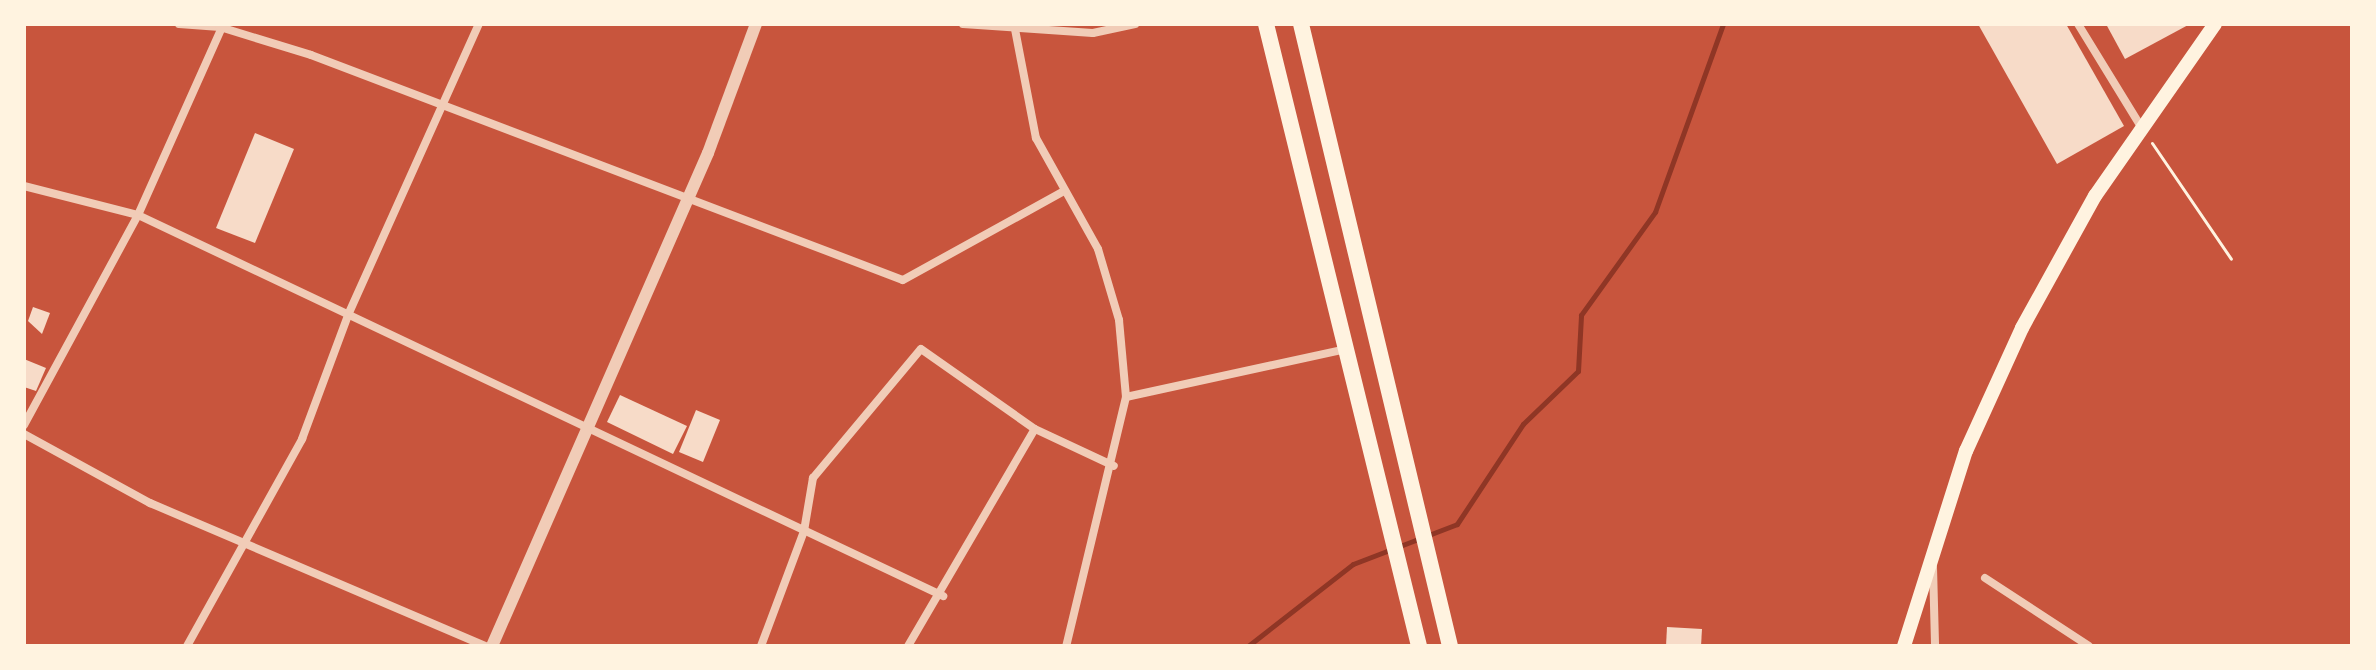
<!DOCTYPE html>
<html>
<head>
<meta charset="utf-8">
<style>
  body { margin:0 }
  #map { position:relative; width:2376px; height:670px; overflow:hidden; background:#c8553d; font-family:"Golos Text",sans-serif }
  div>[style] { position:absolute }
  .stream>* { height:5px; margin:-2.5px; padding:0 2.5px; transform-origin:2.5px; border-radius:2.5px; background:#8f3625 }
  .building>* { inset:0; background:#f7dbc8 }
  .path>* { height:3px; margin:-1.5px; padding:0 1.5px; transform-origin:1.5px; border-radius:1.5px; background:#fff3e0 }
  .minor>* { height:8px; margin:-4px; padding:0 4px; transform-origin:4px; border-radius:4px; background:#f1ccb7 }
  .tertiary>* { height:12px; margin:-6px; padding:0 6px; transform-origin:6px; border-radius:6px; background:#f1ccb7 }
  .secondary>* { height:14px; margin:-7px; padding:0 7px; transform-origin:7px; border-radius:7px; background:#fff3e0 }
  .trunk>* { height:16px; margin:-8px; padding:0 8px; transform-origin:8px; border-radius:8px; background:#fff3e0 }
  span { translate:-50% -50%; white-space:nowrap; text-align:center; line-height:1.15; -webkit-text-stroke:6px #fff3e0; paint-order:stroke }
  .frame { position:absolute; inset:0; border:26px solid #fff3e0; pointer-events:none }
</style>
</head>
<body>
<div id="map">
  <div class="stream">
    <i style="left:1248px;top:646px;width:133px;rotate:-38deg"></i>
    <i style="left:1353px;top:564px;width:111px;rotate:-21deg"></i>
    <i style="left:1457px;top:524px;width:120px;rotate:-56.6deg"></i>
    <i style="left:1523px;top:424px;width:76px;rotate:-43.9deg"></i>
    <i style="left:1578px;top:371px;width:56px;rotate:-86.9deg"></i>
    <i style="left:1581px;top:315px;width:127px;rotate:-54.3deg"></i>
    <i style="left:1655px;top:212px;width:200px;rotate:-70.1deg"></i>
  </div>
  <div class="building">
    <i style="clip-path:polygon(1978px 24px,2066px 24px,2124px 126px,2057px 164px)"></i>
    <i style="clip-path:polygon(2106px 24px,2190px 24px,2125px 59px)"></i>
    <i style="clip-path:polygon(255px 133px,294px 149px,255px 243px,216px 228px)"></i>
    <i style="clip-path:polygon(33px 307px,50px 313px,42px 334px,28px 321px)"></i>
    <i style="clip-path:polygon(24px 359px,46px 368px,36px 391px,24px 387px)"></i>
    <i style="clip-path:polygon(620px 395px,687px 426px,673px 454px,607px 422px)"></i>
    <i style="clip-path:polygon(696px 410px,720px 420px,703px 462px,679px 452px)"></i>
    <i style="clip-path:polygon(1667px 627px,1702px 629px,1701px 646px,1666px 646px)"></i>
  </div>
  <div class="path">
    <i style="left:2152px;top:143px;width:140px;rotate:55.7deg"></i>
  </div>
  <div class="minor">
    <i style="left:179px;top:24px;width:41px;rotate:4.2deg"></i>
    <i style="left:220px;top:27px;width:95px;rotate:17.1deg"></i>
    <i style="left:311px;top:55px;width:633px;rotate:20.81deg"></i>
    <i style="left:903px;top:280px;width:184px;rotate:-28.9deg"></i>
    <i style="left:963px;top:24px;width:130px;rotate:4deg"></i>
    <i style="left:1093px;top:33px;width:43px;rotate:-12.1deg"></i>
    <i style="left:1014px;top:24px;width:116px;rotate:79.1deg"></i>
    <i style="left:1036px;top:138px;width:127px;rotate:60.8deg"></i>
    <i style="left:1098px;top:249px;width:74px;rotate:73.5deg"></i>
    <i style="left:1119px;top:320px;width:77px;rotate:84.8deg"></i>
    <i style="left:1126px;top:397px;width:256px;rotate:103.5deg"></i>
    <i style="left:2078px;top:24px;width:119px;rotate:58.5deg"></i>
    <i style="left:24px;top:186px;width:118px;rotate:14.3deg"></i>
    <i style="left:138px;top:215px;width:891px;rotate:25.33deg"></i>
    <i style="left:1126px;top:397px;width:225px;rotate:-12.3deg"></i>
    <i style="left:24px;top:425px;width:239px;rotate:-61.5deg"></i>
    <i style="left:138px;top:215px;width:208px;rotate:-65.9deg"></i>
    <i style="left:24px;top:434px;width:144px;rotate:28.7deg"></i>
    <i style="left:150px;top:503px;width:365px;rotate:23.1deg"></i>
    <i style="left:1933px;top:567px;width:79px;rotate:88.5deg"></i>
    <i style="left:1985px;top:578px;width:124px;rotate:33.2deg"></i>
    <i style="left:187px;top:646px;width:237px;rotate:-60.9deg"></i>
    <i style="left:302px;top:439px;width:132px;rotate:-69.6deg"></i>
    <i style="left:348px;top:315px;width:319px;rotate:-65.8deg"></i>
    <i style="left:761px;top:646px;width:123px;rotate:-69.5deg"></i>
    <i style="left:804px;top:531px;width:54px;rotate:-80.4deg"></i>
    <i style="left:813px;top:478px;width:168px;rotate:-50.1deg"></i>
    <i style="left:921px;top:349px;width:139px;rotate:35.1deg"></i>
    <i style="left:1035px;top:429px;width:87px;rotate:25.1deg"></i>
    <i style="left:908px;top:646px;width:251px;rotate:-59.7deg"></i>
  </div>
  <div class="tertiary">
    <i style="left:492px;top:646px;width:538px;rotate:-66.34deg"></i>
    <i style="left:708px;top:153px;width:138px;rotate:-69.6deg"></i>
  </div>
  <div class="secondary">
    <i style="left:1904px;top:646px;width:205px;rotate:-72.4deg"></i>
    <i style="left:1966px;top:451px;width:135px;rotate:-65.5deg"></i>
    <i style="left:2022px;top:328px;width:151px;rotate:-61.1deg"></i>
    <i style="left:2095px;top:196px;width:210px;rotate:-55.1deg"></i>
  </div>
  <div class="trunk">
    <i style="left:1266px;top:24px;width:641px;rotate:76.18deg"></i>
    <i style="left:1301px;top:24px;width:640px;rotate:76.53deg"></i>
  </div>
  <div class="frame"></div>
</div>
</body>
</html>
